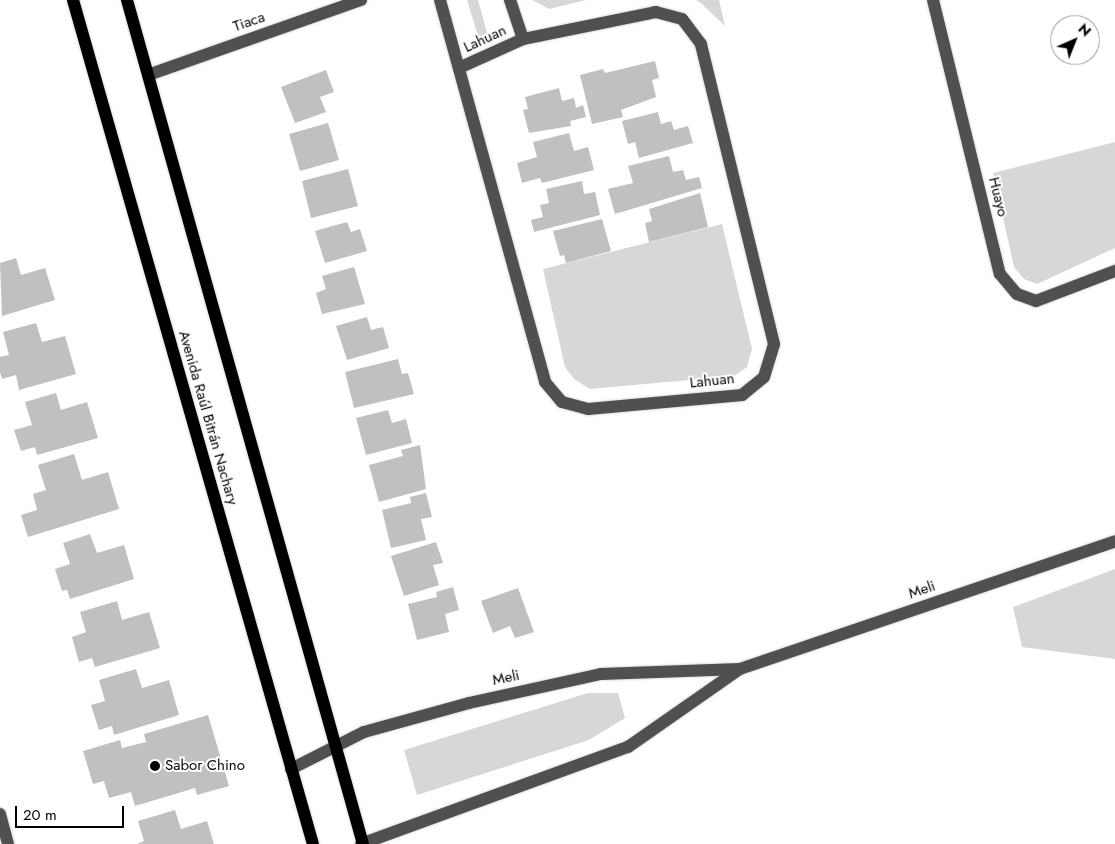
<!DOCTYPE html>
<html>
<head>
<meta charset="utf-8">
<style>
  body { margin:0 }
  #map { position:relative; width:1115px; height:844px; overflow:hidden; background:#fff; font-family:Jost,sans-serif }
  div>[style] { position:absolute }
  .green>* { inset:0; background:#d7d7d7 }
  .building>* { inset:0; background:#c0c0c0 }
  .roads { filter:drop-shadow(0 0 1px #dbdbdb) drop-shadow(0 0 1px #dbdbdb) }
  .minor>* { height:12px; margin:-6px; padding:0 6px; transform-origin:6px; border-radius:6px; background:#505050 }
  .major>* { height:12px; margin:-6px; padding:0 6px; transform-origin:6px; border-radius:6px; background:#000 }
  .dots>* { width:14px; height:14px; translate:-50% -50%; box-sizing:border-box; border:2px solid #fff; border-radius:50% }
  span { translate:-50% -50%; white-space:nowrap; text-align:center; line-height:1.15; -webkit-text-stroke:4px #fff; paint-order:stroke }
  .street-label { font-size:15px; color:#000 }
  .poi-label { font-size:15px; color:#000 }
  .left { translate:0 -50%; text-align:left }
  .north { position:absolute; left:1050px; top:15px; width:50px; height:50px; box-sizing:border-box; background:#fff; border:1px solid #999; border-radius:50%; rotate:44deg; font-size:14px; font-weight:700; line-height:20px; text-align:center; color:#000 }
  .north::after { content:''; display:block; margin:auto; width:18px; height:22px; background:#000; clip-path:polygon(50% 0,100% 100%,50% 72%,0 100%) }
  .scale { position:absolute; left:15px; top:806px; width:109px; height:22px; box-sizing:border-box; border:2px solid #000; border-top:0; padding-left:6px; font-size:15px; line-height:18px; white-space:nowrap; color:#000; -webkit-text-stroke:4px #fff; paint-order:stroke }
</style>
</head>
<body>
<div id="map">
  <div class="green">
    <i style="clip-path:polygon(467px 0,478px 0,488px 36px,485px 40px,478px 36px)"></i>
    <i style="clip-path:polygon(532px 0,586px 0,549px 9px)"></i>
    <i style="clip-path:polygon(696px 0,719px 0,725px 26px,701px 3px)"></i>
    <i style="clip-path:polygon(1115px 142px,1115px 248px,1037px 284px,1024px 279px,1014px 267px,993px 173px)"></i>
    <i style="clip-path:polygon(722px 224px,752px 349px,747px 367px,734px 376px,590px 389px,574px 379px,565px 367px,543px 269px)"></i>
    <i style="clip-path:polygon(1115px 569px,1115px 659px,1022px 647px,1013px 607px)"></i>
    <i style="clip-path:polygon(588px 693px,618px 693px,625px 718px,589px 740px,417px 795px,404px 750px)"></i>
  </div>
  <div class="building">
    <i style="clip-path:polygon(655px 61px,659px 78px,652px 80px,656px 97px,621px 110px,623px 117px,592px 124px,580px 75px,603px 69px,605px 73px)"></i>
    <i style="clip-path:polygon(326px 70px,334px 92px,320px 97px,326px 112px,295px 123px,281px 87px)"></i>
    <i style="clip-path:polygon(559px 88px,562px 101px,574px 98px,576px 108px,583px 105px,586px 117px,570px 121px,571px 126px,529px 133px,523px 110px,528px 109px,525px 97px)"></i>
    <i style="clip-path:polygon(658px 112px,661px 124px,671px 121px,674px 130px,688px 126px,693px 143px,639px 158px,635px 142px,628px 144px,622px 121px)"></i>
    <i style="clip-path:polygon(328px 123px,339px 160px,300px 171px,289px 134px)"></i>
    <i style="clip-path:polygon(569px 133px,574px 151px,588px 147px,594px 170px,542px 183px,540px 178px,522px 183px,517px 163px,537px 157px,533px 142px)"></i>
    <i style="clip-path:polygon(669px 156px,673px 172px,683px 170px,686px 180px,699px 177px,702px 188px,615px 214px,608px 189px,633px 183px,628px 166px)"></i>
    <i style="clip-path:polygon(348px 169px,358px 206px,311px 218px,302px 181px)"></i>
    <i style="clip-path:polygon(582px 181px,584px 194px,595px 192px,600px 215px,534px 232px,531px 220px,543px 217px,540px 205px,549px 203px,546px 189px)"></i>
    <i style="clip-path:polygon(700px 193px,708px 227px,649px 242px,645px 223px,652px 221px,649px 209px)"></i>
    <i style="clip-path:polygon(602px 219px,611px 251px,566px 263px,564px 255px,560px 256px,553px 231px)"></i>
    <i style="clip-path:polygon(347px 222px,351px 232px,360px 229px,367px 251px,325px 263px,315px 231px)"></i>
    <i style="clip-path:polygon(16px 258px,21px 275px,45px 268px,55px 300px,2px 316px,0 263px)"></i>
    <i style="clip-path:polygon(354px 267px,365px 304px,322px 314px,316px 293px,326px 289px,322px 276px)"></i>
    <i style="clip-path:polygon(367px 317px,371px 330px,383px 327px,389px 348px,347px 360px,336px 326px)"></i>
    <i style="clip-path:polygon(36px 323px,42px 342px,65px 336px,76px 374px,19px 390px,16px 375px,2px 379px,0 372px,0 357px,9px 355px,3px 332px)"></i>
    <i style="clip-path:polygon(398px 359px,402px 374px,408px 373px,414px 394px,354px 408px,345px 372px)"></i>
    <i style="clip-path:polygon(56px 393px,61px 410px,87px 402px,98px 438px,37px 455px,35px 447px,21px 451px,14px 430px,32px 425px,25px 402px)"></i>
    <i style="clip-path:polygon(388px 410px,392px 423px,406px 419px,412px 443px,366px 455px,356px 418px)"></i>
    <i style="clip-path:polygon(420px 445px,426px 489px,379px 502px,369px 465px,403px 456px,401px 450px)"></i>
    <i style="clip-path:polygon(74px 454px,82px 480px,108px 472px,119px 509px,28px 537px,21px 515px,37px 510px,33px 494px,46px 490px,38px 465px)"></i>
    <i style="clip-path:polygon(426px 493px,432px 517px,421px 519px,426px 540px,391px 548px,382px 510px,411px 503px,410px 497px)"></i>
    <i style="clip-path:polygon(90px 534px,97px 553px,124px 545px,134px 579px,70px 599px,67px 590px,62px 591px,55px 569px,70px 564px,63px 543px)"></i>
    <i style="clip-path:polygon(436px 542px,443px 563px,433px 565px,439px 585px,404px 596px,391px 556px)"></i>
    <i style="clip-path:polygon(453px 587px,459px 610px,445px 614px,449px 632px,417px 640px,408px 604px,437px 597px,436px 592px)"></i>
    <i style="clip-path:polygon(518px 588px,534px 632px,515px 638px,510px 626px,493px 633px,481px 601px)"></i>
    <i style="clip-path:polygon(117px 601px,122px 620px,149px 612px,160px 648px,95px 667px,92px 658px,79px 662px,72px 637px,86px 632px,80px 612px)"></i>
    <i style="clip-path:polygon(136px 669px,142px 688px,169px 680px,179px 715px,114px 735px,112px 726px,99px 730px,91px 705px,105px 701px,99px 680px)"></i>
    <i style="clip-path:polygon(208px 715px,229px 786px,197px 795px,195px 788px,135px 806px,131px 792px,109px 798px,104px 781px,93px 784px,83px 751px,120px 740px,122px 748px,146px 742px,144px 734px)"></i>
    <i style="clip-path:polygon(175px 810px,181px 829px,207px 821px,214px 844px,137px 844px,144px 841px,138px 821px)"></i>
  </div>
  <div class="roads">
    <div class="minor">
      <i style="left:440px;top:0;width:396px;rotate:74.6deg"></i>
      <i style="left:545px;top:382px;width:26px;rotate:50deg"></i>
      <i style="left:562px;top:402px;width:27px;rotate:15deg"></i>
      <i style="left:588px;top:409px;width:155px;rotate:-5.2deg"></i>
      <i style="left:742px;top:395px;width:28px;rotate:-39deg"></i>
      <i style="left:764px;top:377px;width:34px;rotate:-73deg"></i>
      <i style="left:774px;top:344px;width:309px;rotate:-103.7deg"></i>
      <i style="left:701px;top:44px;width:31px;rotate:-127deg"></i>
      <i style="left:682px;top:19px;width:27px;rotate:-165deg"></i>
      <i style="left:656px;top:12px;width:136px;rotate:168.5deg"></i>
      <i style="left:523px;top:39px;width:68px;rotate:155.7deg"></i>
      <i style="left:510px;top:0;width:41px;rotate:71.6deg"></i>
      <i style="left:933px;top:0;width:282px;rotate:76.3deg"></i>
      <i style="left:1000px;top:274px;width:26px;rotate:50deg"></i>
      <i style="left:1017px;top:294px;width:20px;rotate:20deg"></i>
      <i style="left:1036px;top:301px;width:85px;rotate:-20.8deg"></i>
      <i style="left:148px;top:75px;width:226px;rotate:-19.4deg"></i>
      <i style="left:291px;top:769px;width:82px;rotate:-26.9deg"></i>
      <i style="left:364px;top:732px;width:109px;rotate:-15.4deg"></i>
      <i style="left:469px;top:703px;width:135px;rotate:-12.4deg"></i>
      <i style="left:601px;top:674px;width:139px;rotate:-2.1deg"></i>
      <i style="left:0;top:814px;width:31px;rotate:75deg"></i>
      <i style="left:361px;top:844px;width:284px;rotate:-20deg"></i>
      <i style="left:628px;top:747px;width:136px;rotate:-34.9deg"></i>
      <i style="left:740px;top:669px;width:396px;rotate:-18.8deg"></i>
    </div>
    <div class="major">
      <i style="left:73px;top:0;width:877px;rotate:74.13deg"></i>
      <i style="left:127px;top:0;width:876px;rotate:74.38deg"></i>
    </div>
  </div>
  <div class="dots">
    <i style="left:155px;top:766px;background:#000"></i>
  </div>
  <div class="street-label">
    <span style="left:249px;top:22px;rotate:-19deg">Tiaca</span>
    <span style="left:485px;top:39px;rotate:-25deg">Lahuan</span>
    <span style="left:998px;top:197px;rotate:76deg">Huayo</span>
    <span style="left:712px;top:381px;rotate:-6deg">Lahuan</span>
    <span style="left:208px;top:418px;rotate:74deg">Avenida Raúl Bitrán Nachary</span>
    <span style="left:922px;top:590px;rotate:-19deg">Meli</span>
    <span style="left:506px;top:678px;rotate:-12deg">Meli</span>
  </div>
  <div class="poi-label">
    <span class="left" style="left:165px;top:766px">Sabor Chino</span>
  </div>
  <div class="north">N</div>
  <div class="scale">20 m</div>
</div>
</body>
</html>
